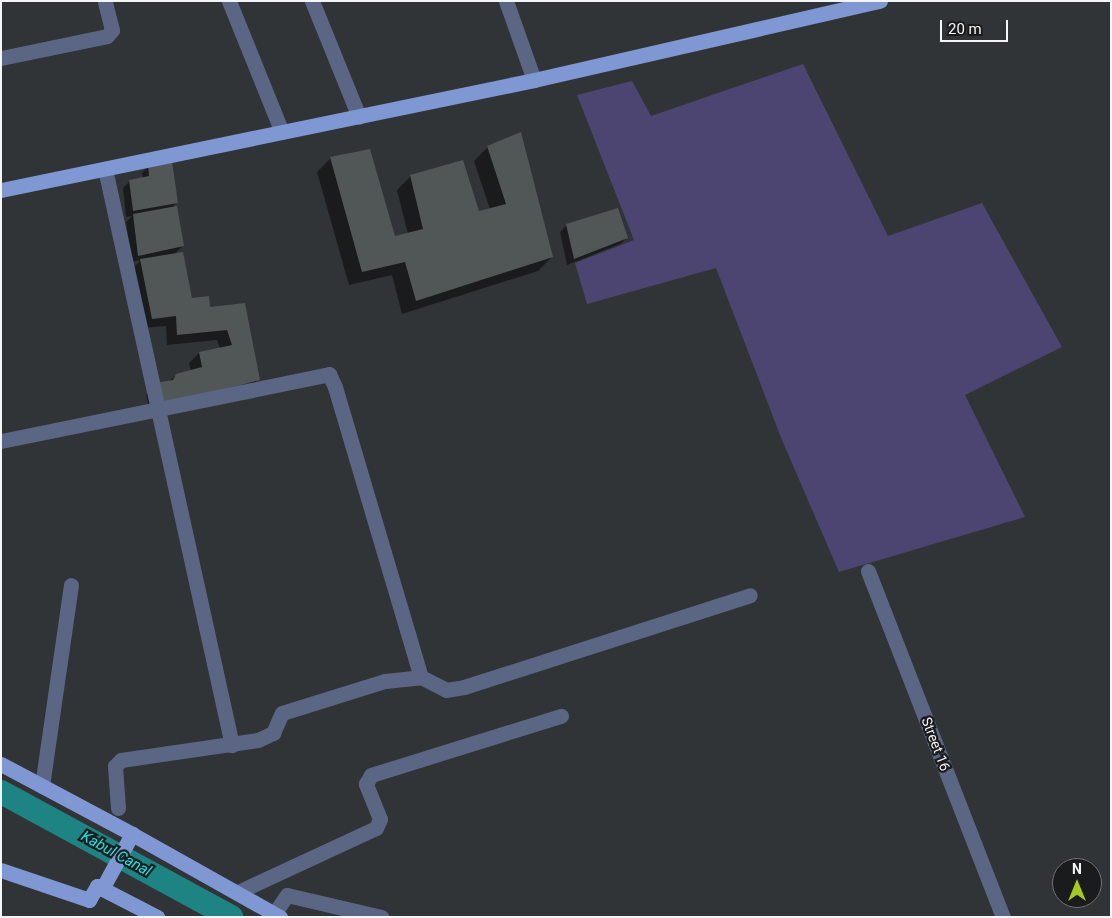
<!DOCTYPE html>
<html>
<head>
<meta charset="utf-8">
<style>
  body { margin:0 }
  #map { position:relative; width:1112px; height:918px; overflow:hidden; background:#313436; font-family:Roboto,sans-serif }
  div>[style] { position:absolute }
  .green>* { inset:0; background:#4d4571 }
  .shadow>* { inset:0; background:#0007 }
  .canal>* { height:24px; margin:-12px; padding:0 12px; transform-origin:12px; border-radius:12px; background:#1d8483 }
  .building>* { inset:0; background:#515657 }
  .minor>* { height:15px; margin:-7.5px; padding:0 7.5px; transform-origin:7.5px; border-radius:7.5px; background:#5a6684 }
  .major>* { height:15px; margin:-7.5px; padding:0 7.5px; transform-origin:7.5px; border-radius:7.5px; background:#7f97d3 }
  span { translate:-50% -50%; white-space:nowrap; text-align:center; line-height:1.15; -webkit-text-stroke:4.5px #1a1b1c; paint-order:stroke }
  .street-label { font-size:14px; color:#f3f5f6 }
  .water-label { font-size:15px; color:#18e5e4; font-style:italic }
  .frame { position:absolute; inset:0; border:2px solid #f3f5f6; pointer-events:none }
  .north { position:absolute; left:1052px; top:858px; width:50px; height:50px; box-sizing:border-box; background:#1a1b1c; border:1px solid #717273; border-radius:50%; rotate:0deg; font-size:14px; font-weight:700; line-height:20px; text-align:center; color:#f3f5f6 }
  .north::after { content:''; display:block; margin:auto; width:18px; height:22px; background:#a7c81f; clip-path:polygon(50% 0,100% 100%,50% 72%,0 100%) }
  .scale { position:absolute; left:940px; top:20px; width:68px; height:22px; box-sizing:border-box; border:2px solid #f3f5f6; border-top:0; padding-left:6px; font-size:15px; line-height:18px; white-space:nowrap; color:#f3f5f6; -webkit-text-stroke:4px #1a1b1c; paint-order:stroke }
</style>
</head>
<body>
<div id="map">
  <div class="green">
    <i style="clip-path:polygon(803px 64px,888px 236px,982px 203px,1062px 347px,965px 395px,1025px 517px,839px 572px,782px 440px,716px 268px,587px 304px,575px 263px,634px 240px,577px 95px,632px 81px,651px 116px)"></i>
  </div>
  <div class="shadow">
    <i style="clip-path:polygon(488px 147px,552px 257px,538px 271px,402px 314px,392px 275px,349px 285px,317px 172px,331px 158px,394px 237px,408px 234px,397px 190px,411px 176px,478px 212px,490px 209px,474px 161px)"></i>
    <i style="clip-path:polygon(149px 166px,177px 202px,171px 209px,183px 246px,173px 255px,191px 299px,209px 308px,244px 304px,258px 379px,248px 390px,151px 415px,146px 395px,156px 385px,169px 382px,176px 375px,191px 371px,189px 363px,199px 353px,220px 349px,217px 340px,167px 345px,166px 326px,141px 328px,134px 267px,141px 260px,132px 262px,126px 222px,132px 216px,126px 217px,123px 188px,130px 181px,143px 178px,142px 173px)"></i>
    <i style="clip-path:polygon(567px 225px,627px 238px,620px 244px,567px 265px,560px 232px)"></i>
  </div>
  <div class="canal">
    <i style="left:1px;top:792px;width:262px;rotate:28.5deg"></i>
  </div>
  <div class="building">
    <i style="clip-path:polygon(521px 132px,553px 257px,416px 301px,405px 262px,362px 272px,330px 157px,370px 149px,395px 236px,423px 229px,410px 175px,463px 160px,479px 211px,506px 204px,487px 146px)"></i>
    <i style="clip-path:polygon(172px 161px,178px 203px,133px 211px,129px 180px,149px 176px,148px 165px)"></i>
    <i style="clip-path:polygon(177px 206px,184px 246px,138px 256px,133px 214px)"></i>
    <i style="clip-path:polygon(618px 208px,628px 238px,574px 259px,566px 224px)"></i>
    <i style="clip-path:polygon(183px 252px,192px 298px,209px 296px,210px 307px,245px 303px,260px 380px,161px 406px,155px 383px,173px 380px,176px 374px,202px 367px,199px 352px,232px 345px,227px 330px,177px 335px,176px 316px,152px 319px,140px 259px)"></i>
  </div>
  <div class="minor">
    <i style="left:229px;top:1px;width:141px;rotate:68deg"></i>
    <i style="left:312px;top:1px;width:125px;rotate:67.9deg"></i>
    <i style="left:506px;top:1px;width:84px;rotate:70.5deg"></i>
    <i style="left:1px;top:58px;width:108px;rotate:-11.7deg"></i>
    <i style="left:107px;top:36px;width:8px;rotate:-50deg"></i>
    <i style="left:112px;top:30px;width:30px;rotate:-104deg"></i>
    <i style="left:105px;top:169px;width:590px;rotate:77.57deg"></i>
    <i style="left:1px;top:441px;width:335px;rotate:-11.5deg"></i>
    <i style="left:329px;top:374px;width:14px;rotate:65deg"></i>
    <i style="left:335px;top:387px;width:302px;rotate:73.5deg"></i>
    <i style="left:868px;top:571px;width:371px;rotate:68.7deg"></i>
    <i style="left:42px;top:786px;width:203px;rotate:-81.8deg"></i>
    <i style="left:118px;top:808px;width:42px;rotate:-94.1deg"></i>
    <i style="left:115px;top:766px;width:8px;rotate:-45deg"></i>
    <i style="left:121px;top:760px;width:138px;rotate:-8.3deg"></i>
    <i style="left:258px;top:740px;width:17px;rotate:-25deg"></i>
    <i style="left:273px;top:733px;width:22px;rotate:-66deg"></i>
    <i style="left:282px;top:713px;width:108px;rotate:-17.3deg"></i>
    <i style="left:385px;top:681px;width:36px;rotate:-6deg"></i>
    <i style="left:421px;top:677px;width:28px;rotate:27deg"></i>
    <i style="left:446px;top:690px;width:18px;rotate:-9deg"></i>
    <i style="left:464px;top:687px;width:300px;rotate:-17.8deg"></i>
    <i style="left:238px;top:892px;width:152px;rotate:-24.9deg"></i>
    <i style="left:376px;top:828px;width:10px;rotate:-66deg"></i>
    <i style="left:380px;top:819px;width:38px;rotate:-112deg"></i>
    <i style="left:366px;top:784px;width:10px;rotate:-61deg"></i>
    <i style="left:371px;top:775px;width:199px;rotate:-17.3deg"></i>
    <i style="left:274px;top:914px;width:23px;rotate:-56deg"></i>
    <i style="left:287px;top:895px;width:97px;rotate:13.2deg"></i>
  </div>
  <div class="major">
    <i style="left:1px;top:190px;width:544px;rotate:-11.66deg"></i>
    <i style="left:534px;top:80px;width:355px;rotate:-12.9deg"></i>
    <i style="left:1px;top:764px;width:149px;rotate:28.1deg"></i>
    <i style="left:132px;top:834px;width:170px;rotate:29.3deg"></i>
    <i style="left:1px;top:870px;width:93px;rotate:18.8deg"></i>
    <i style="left:89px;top:900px;width:16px;rotate:-60deg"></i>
    <i style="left:97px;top:886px;width:68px;rotate:27.3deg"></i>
    <i style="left:102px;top:889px;width:63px;rotate:-61.4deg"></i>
  </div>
  <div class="street-label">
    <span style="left:936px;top:744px;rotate:69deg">Street 16</span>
  </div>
  <div class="water-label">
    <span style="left:116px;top:854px;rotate:29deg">Kabul Canal</span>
  </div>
  <div class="frame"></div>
  <div class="north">N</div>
  <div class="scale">20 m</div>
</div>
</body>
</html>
